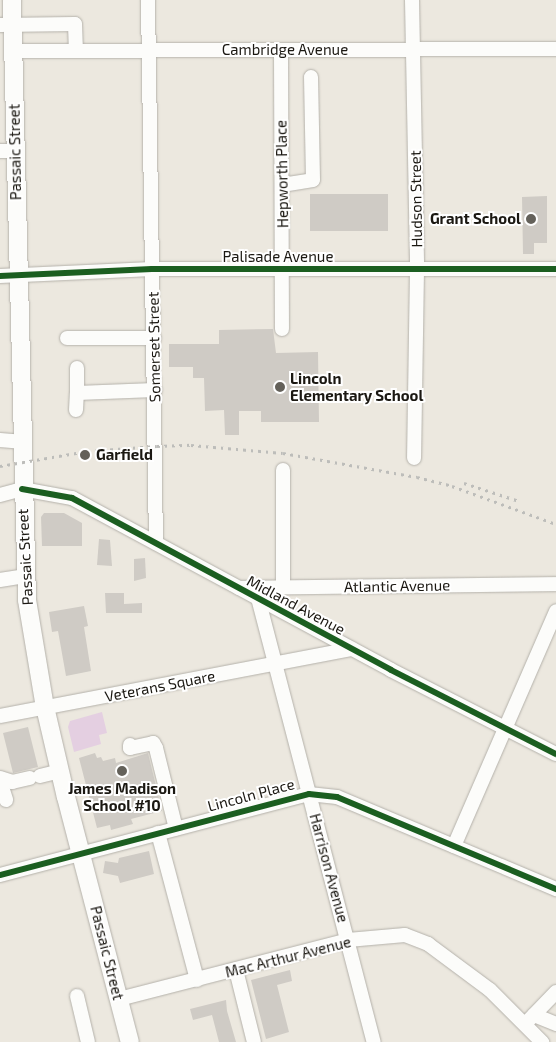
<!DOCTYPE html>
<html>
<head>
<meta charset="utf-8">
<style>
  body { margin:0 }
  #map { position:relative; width:556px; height:1042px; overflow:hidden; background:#ece8df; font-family:"Exo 2",sans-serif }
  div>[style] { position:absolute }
  .green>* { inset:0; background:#e4cfe1 }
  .building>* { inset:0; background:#cfcbc5 }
  .roads { filter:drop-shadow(0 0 1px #b4b1aa) drop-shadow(0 0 1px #b4b1aa) }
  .minor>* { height:14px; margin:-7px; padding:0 7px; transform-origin:7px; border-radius:7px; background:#fcfcfa }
  .major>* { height:18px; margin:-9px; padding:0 9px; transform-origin:9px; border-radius:9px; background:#fcfcfa }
  .rail>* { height:3px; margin-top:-1.5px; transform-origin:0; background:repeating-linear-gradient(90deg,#bdbdba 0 2.5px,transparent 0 7.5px) }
  .cycleway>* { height:6px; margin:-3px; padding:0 3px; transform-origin:3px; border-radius:3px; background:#1b5e20 }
  .dots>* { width:14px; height:14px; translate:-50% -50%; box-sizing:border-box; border:2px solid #fff; border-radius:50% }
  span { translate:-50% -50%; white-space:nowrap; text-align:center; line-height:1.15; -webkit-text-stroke:4px #fff; paint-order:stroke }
  .street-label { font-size:15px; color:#1b1812 }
  .poi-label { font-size:15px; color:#1b1812; font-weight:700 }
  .right { translate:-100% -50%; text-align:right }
  .left { translate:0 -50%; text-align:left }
</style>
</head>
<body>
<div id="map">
  <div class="green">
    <i style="clip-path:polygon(102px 712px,107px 733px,99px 735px,101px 744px,74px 752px,68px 727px,70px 721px)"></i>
  </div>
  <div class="building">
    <i style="clip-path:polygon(310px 194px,388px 194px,388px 231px,310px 231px)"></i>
    <i style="clip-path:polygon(547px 196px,547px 243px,534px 243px,534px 254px,523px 254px,522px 197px)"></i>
    <i style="clip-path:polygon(273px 329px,276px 353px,318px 352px,319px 422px,261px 422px,261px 411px,239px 411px,239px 435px,225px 435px,224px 410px,205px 411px,204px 378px,193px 378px,193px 367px,169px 367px,169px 344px,219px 344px,219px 330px)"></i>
    <i style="clip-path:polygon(44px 513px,64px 513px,82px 523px,82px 546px,42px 546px,41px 517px)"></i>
    <i style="clip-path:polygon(99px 539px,110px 540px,112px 566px,97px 565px)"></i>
    <i style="clip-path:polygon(145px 558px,146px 578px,134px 581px,134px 559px)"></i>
    <i style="clip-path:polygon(105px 593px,124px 593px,124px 604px,142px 603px,142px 613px,106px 613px)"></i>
    <i style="clip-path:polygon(84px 606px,88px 626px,84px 627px,91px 671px,66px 676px,58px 631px,52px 632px,49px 612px)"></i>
    <i style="clip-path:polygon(28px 727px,38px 767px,13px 773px,3px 733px)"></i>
    <i style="clip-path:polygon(95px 753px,97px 758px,101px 757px,103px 761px,115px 758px,116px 763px,148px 753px,162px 811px,131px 819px,133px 824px,111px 830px,110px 825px,97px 828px,79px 758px)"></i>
    <i style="clip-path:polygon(149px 851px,154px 874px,120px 883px,118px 876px,103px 873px,105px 861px,118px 863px,119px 858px)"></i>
    <i style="clip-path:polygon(290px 970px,292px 981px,277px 985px,289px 1032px,266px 1039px,251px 980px)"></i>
    <i style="clip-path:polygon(226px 1000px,227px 1011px,236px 1042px,219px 1042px,212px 1015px,193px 1020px,190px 1009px)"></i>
  </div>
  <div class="roads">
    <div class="minor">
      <i style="left:148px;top:0;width:543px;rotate:89.16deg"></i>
      <i style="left:412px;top:0;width:270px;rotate:88.9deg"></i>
      <i style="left:417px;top:270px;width:188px;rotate:90.9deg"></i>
      <i style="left:0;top:25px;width:75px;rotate:-0.8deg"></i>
      <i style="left:75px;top:24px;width:26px;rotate:88deg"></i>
      <i style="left:281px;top:50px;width:279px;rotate:89.8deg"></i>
      <i style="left:13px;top:51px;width:543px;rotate:-0.21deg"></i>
      <i style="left:0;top:151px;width:15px"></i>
      <i style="left:282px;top:185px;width:31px;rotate:-9deg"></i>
      <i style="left:313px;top:180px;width:103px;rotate:-91.1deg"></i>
      <i style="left:0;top:276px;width:152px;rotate:-2.6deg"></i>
      <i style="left:152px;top:269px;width:404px"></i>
      <i style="left:67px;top:338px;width:87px"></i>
      <i style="left:77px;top:368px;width:25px;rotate:90deg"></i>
      <i style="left:77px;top:393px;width:78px;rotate:-2.2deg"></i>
      <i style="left:76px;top:410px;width:17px;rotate:-87deg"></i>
      <i style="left:0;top:440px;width:21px;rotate:5deg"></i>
      <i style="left:283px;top:470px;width:117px;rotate:90deg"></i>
      <i style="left:0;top:495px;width:23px;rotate:-15deg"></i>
      <i style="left:22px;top:489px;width:51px;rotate:10.2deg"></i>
      <i style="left:72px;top:498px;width:362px;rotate:28.3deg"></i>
      <i style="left:391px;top:670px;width:185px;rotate:27deg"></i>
      <i style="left:0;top:580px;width:25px;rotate:-9deg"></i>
      <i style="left:239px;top:588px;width:317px;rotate:-0.7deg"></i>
      <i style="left:258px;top:598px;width:459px;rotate:75.4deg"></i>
      <i style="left:0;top:716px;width:358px;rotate:-10.8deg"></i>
      <i style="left:130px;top:745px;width:3px;rotate:90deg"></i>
      <i style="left:130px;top:748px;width:24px;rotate:-12deg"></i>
      <i style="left:153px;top:743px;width:6px;rotate:59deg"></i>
      <i style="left:156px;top:748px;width:83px;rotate:76.1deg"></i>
      <i style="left:40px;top:776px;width:21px;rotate:-14deg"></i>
      <i style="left:0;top:778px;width:13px;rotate:18deg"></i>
      <i style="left:12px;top:782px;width:18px;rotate:-13deg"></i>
      <i style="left:0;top:781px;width:20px;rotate:72deg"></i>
      <i style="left:158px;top:833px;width:152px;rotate:75.1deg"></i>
      <i style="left:454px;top:846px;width:256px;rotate:-66.5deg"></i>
      <i style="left:0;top:875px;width:319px;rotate:-14.7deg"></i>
      <i style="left:309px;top:794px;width:28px;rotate:6deg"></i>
      <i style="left:337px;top:797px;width:238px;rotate:22.8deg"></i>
      <i style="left:236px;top:970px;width:74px;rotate:76deg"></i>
      <i style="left:77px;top:996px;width:47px;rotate:76.6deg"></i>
      <i style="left:119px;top:999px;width:236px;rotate:-14.4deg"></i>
      <i style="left:348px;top:940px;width:57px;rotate:-5deg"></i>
      <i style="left:405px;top:935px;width:25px;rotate:21deg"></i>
      <i style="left:428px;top:944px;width:77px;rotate:36.6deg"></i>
      <i style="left:490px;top:990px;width:74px;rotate:45deg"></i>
      <i style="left:534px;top:1015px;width:24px;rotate:22deg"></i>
      <i style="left:526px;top:1023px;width:43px;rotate:-45.9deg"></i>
    </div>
    <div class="major">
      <i style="left:12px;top:0;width:600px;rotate:88.57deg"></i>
      <i style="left:27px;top:600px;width:109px;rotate:80.5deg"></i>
      <i style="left:45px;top:707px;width:92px;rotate:76.9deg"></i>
      <i style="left:66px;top:797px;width:253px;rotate:75.4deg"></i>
    </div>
  </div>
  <div class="rail">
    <i style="left:0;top:466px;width:89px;rotate:-9.7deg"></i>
    <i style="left:88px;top:451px;width:69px;rotate:-4.1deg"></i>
    <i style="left:157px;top:446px;width:34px;rotate:-2deg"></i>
    <i style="left:191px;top:445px;width:92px;rotate:5deg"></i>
    <i style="left:283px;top:453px;width:136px;rotate:10.2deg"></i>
    <i style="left:417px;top:477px;width:36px;rotate:14deg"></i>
    <i style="left:452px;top:486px;width:111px;rotate:20.1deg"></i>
    <i style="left:464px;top:483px;width:58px;rotate:18.1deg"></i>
  </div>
  <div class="cycleway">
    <i style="left:0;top:276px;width:152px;rotate:-2.6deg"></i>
    <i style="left:152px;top:269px;width:404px"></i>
    <i style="left:22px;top:489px;width:51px;rotate:10.2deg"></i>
    <i style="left:72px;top:498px;width:362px;rotate:28.3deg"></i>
    <i style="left:391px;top:670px;width:185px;rotate:27deg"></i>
    <i style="left:0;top:875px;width:319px;rotate:-14.7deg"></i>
    <i style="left:309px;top:794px;width:28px;rotate:6deg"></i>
    <i style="left:337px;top:797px;width:238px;rotate:22.8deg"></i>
  </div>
  <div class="dots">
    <i style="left:531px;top:219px;background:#64615a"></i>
    <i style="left:280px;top:387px;background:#64615a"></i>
    <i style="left:85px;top:455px;background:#64615a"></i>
    <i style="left:122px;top:771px;background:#64615a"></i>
  </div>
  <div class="street-label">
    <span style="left:285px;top:50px">Cambridge Avenue</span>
    <span style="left:15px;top:152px;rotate:-91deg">Passaic Street</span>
    <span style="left:282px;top:174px;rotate:-91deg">Hepworth Place</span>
    <span style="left:416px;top:199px;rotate:-91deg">Hudson Street</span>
    <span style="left:278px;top:257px">Palisade Avenue</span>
    <span style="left:154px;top:347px;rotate:-91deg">Somerset Street</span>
    <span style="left:25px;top:557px;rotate:-93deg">Passaic Street</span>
    <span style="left:397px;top:586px;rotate:-1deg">Atlantic Avenue</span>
    <span style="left:296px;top:605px;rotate:28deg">Midland Avenue</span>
    <span style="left:160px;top:686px;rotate:-11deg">Veterans Square</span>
    <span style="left:251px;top:795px;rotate:-15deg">Lincoln Place</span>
    <span style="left:329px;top:868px;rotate:75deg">Harrison Avenue</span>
    <span style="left:107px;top:953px;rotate:76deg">Passaic Street</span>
    <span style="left:288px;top:957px;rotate:-14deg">Mac Arthur Avenue</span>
  </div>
  <div class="poi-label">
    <span class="right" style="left:521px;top:219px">Grant School</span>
    <span class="left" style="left:290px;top:387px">Lincoln<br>Elementary School</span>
    <span class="left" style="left:96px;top:455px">Garfield</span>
    <span style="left:122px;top:797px">James Madison<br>School #10</span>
  </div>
</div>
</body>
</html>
